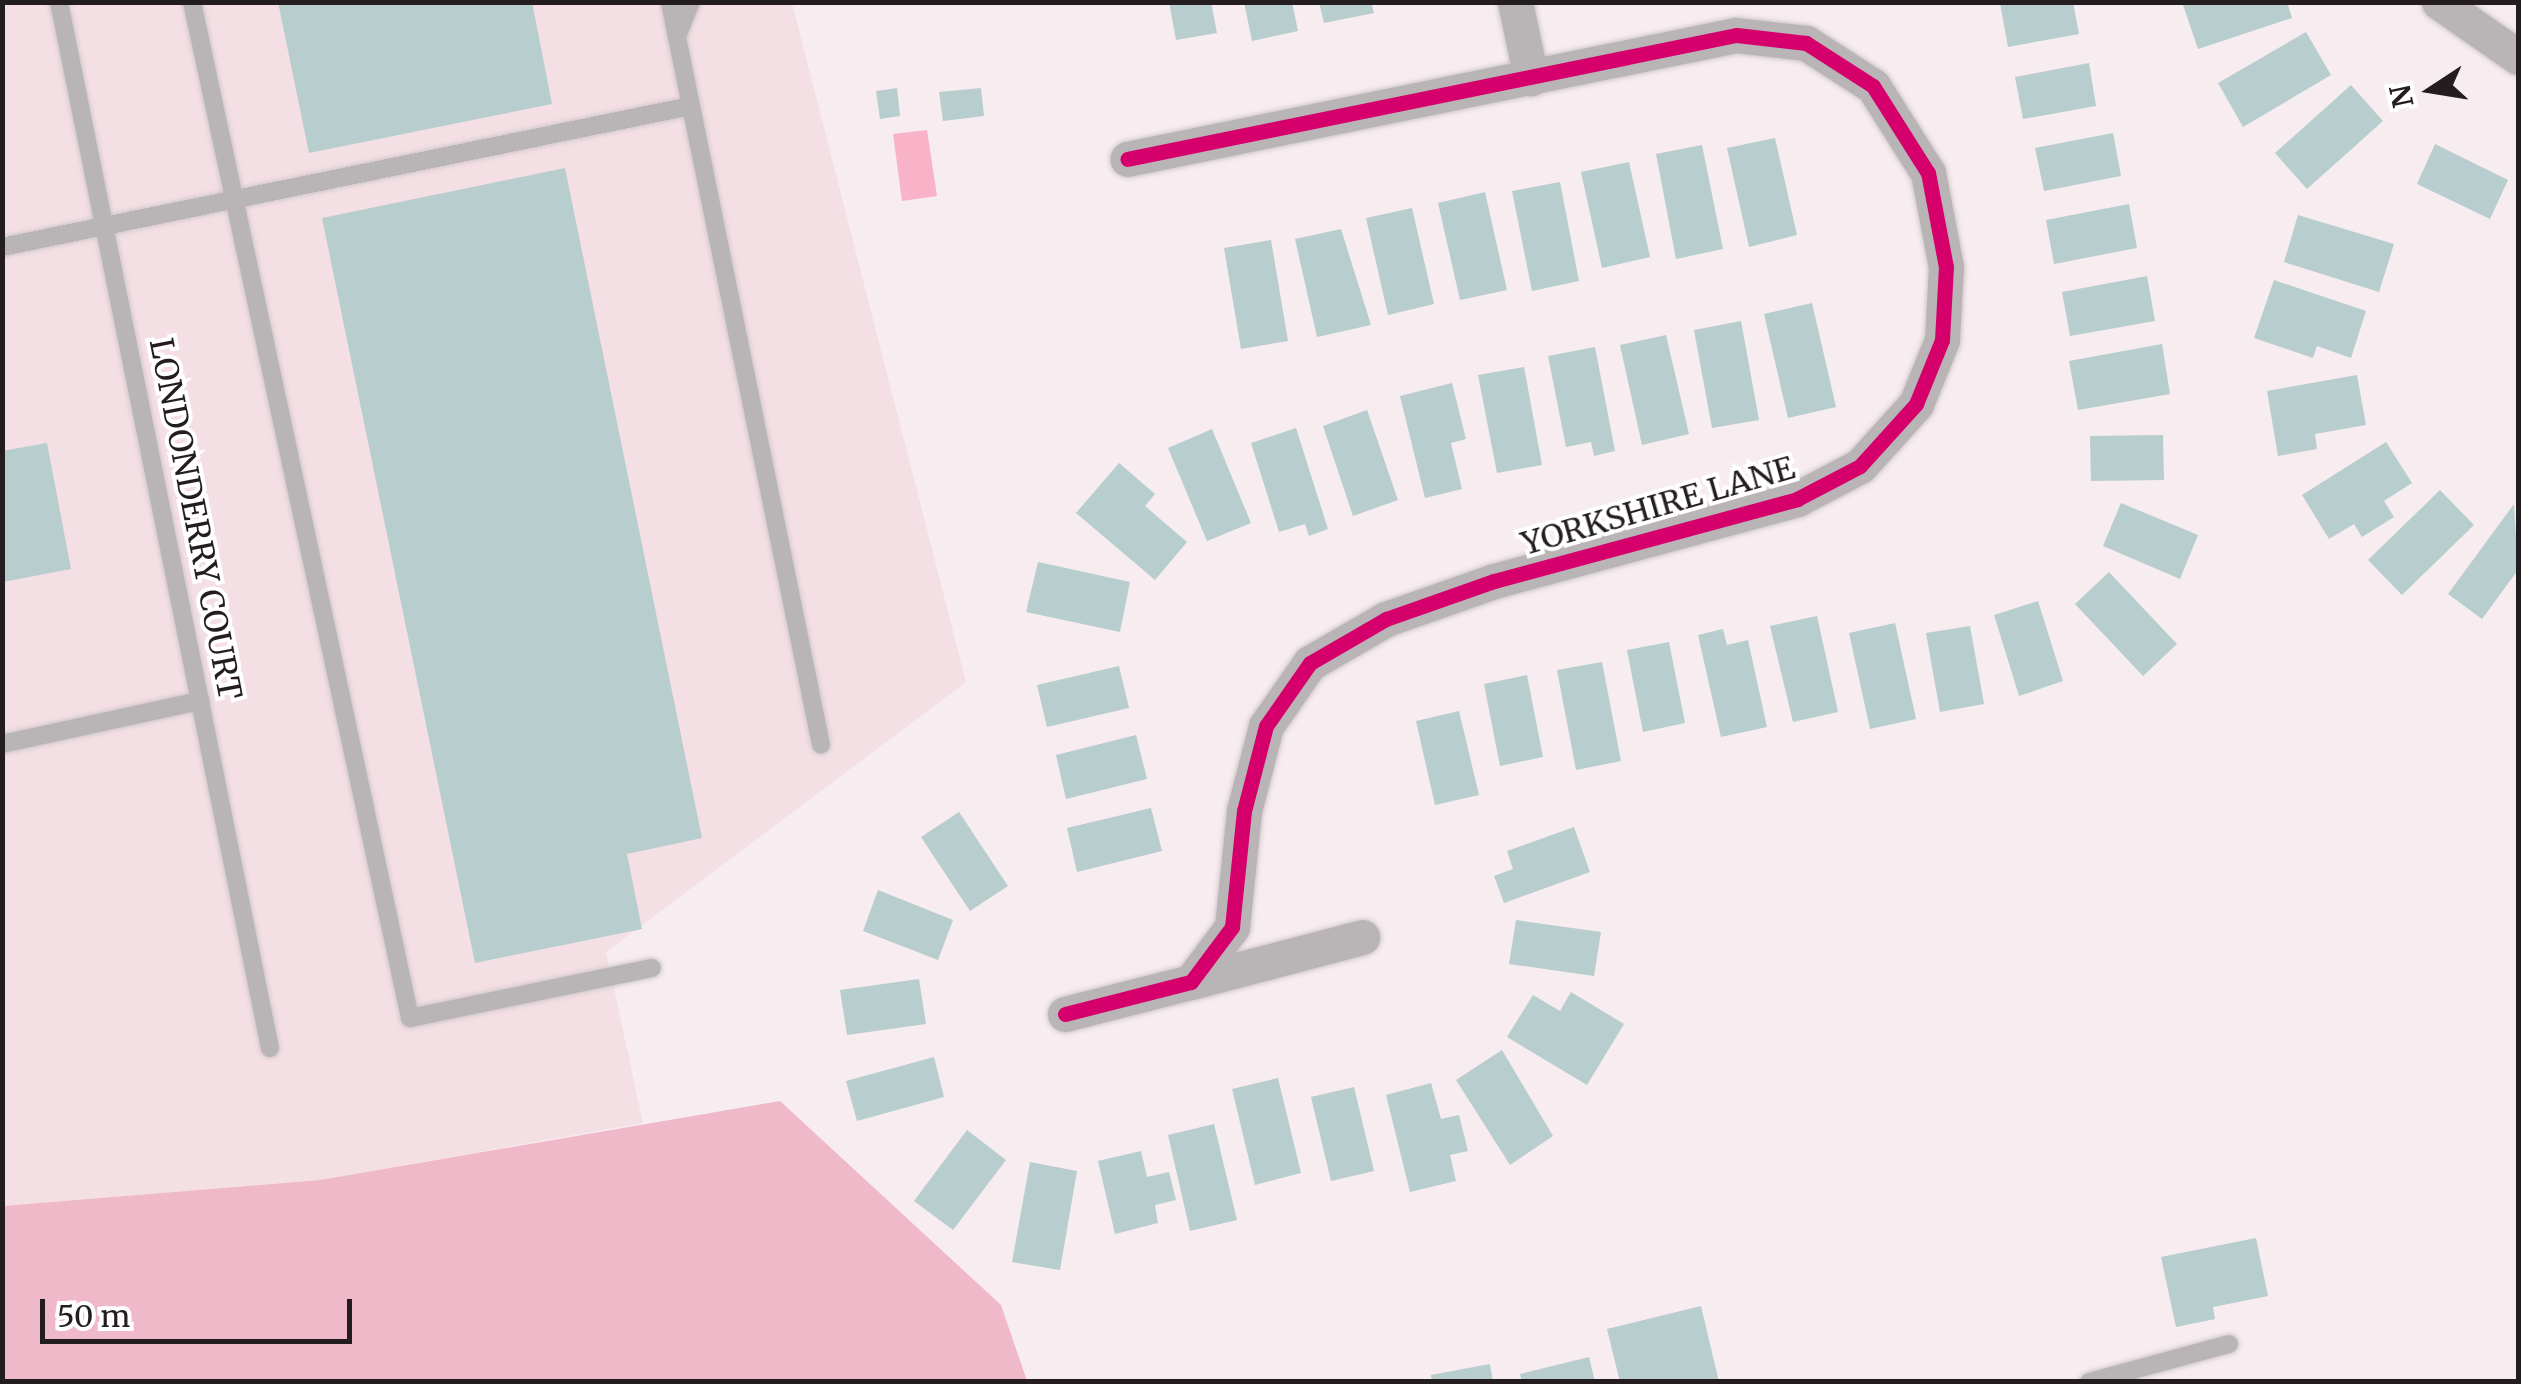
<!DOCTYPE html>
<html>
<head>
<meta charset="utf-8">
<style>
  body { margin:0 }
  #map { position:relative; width:2521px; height:1384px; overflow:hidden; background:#f7ecef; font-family:Merriweather,serif }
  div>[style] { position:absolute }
  .built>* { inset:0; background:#f4dfe4 }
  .forest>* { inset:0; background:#f0b9ca }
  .water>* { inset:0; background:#f8b3c8 }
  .building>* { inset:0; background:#b8cdce }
  .roads { filter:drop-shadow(0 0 2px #d0c8ca) drop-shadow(0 0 2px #d0c8ca) }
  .service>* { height:18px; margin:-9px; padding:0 9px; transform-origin:9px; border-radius:9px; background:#b9b5b6 }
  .minor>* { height:35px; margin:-17.5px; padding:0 17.5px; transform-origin:17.5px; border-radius:17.5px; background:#b9b5b6 }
  .cycleway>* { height:15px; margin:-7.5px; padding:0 7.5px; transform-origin:7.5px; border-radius:7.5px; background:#d6006c }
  span { translate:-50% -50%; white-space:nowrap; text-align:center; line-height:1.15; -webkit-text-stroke:8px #fff; paint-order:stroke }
  .street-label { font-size:32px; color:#241d1f }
  .frame { position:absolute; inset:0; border:5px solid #241d1f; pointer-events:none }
  .north { position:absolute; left:2381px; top:40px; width:100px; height:100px; -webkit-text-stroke:8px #fff; paint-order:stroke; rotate:258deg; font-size:28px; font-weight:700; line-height:40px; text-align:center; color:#241d1f }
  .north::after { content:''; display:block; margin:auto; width:35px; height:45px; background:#241d1f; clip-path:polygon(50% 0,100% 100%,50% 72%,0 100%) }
  .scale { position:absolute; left:40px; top:1299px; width:312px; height:45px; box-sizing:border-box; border:5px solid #241d1f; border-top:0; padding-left:12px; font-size:30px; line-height:35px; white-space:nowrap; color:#241d1f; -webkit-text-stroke:8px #fff; paint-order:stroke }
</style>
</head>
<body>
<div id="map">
  <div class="built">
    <i style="clip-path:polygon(3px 3px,792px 3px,966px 682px,606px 952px,643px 1123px,320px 1180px,3px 1206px)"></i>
  </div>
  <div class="forest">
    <i style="clip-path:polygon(780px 1101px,1001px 1305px,1027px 1381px,3px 1381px,3px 1206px,320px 1180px)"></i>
  </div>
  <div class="water">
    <i style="clip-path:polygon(927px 130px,937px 196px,902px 201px,893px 134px)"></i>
  </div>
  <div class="building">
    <i style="clip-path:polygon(278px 2px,532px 2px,552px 104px,309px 153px)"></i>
    <i style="clip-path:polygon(1169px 2px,1211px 2px,1217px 33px,1176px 40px)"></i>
    <i style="clip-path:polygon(1244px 2px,1292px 2px,1298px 31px,1252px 41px)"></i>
    <i style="clip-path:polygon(1319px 2px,1371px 2px,1374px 13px,1324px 23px)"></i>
    <i style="clip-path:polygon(2073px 2px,2079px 34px,2008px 47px,2000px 3px)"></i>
    <i style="clip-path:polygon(2182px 2px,2287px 2px,2292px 18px,2198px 49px)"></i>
    <i style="clip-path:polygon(2306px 32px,2331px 75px,2243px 127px,2218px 83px)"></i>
    <i style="clip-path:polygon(2089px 63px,2096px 106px,2023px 119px,2015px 77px)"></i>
    <i style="clip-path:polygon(2351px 85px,2383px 121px,2307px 189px,2275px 153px)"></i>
    <i style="clip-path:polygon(897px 88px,900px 116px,880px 119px,876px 91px)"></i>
    <i style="clip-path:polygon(981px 88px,984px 116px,943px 121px,939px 92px)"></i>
    <i style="clip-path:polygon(2113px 133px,2121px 176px,2044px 191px,2035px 148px)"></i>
    <i style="clip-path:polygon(1775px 138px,1797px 235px,1749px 247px,1727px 148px)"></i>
    <i style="clip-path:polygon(2435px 144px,2508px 180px,2490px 219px,2417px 184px)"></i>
    <i style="clip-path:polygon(1702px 145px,1723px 249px,1676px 259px,1656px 154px)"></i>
    <i style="clip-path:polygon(1629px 162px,1650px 257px,1602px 268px,1581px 172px)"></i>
    <i style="clip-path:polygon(565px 168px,702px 838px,627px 854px,642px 929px,475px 963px,322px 218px)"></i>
    <i style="clip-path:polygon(1560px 182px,1579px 281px,1532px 291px,1512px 191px)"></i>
    <i style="clip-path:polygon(1485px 192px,1507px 290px,1460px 300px,1438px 203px)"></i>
    <i style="clip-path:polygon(2129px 204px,2137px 248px,2054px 264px,2046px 220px)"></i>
    <i style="clip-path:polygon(1412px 208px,1434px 304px,1388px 315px,1366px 218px)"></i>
    <i style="clip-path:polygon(2298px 215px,2394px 244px,2379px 292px,2284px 262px)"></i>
    <i style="clip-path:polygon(1341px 229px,1371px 325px,1317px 337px,1295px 239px)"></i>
    <i style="clip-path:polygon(1271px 240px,1288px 341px,1241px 349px,1224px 248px)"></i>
    <i style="clip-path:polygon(2147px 276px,2155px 321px,2070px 336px,2062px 292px)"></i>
    <i style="clip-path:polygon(2274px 280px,2366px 311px,2351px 358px,2317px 346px,2313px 358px,2254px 338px)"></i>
    <i style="clip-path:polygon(1812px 303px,1836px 407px,1788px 418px,1764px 314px)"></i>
    <i style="clip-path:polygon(1741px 321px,1759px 420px,1712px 428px,1694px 330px)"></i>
    <i style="clip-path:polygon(1666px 335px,1689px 434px,1642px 445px,1620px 345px)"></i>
    <i style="clip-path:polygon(2162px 344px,2170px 394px,2078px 410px,2069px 361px)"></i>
    <i style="clip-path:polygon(1595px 347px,1615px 451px,1594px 456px,1591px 442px,1566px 447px,1548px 356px)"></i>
    <i style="clip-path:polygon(1524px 367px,1542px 465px,1497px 473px,1478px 375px)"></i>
    <i style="clip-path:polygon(2357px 375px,2366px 425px,2315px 434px,2317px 449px,2278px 456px,2267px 391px)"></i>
    <i style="clip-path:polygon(1452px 383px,1466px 439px,1451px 443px,1462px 489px,1425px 498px,1400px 396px)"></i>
    <i style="clip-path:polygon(1367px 410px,1398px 500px,1353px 516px,1323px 426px)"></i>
    <i style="clip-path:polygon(1296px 428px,1328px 529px,1309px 536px,1305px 524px,1279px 532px,1251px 443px)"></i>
    <i style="clip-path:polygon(1212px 429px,1251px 523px,1207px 541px,1168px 448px)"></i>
    <i style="clip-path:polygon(2163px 435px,2164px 480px,2091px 481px,2090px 436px)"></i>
    <i style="clip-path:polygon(2386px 442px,2412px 483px,2384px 501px,2394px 517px,2362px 537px,2354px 524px,2329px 539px,2302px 495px)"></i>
    <i style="clip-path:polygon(47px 443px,71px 569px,3px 582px,2px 451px)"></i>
    <i style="clip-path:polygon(1119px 463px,1155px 494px,1145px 506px,1187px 542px,1155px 580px,1076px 513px)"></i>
    <i style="clip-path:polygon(2440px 490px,2474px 525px,2402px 595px,2368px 560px)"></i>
    <i style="clip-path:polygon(2121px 503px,2198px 535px,2180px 579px,2103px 546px)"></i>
    <i style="clip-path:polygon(2514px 504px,2518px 570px,2482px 619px,2448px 594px)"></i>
    <i style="clip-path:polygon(1038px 562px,1130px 582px,1120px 632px,1026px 612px)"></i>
    <i style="clip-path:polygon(2109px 572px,2177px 644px,2143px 676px,2075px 604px)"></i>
    <i style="clip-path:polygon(2038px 601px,2063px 681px,2019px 696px,1994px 615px)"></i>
    <i style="clip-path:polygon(1817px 616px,1838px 712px,1793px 722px,1770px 626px)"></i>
    <i style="clip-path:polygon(1895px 623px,1916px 719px,1870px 729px,1849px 633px)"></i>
    <i style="clip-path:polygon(1970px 626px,1984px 704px,1940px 712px,1926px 633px)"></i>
    <i style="clip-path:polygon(1723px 629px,1727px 645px,1748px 640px,1767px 727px,1721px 737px,1698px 635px)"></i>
    <i style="clip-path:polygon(1669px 642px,1685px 723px,1643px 732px,1627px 650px)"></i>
    <i style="clip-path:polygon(1602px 662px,1621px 761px,1576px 770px,1557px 670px)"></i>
    <i style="clip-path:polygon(1119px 666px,1129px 708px,1047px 727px,1037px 685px)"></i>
    <i style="clip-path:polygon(1527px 675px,1543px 757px,1500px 766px,1484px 684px)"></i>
    <i style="clip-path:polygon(1459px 711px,1479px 795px,1435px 805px,1416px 721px)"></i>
    <i style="clip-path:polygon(1136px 735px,1147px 779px,1066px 799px,1056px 755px)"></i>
    <i style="clip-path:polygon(1151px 808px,1162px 851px,1077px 872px,1067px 828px)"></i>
    <i style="clip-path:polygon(959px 812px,1008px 886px,970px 911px,921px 837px)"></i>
    <i style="clip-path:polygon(1574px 827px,1590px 872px,1504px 903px,1494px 876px,1513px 869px,1507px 851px)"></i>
    <i style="clip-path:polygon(878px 890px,953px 920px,938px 960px,863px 931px)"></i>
    <i style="clip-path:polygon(1516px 920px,1601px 932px,1594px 976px,1509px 964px)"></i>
    <i style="clip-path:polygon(919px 979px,926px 1024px,847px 1035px,840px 990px)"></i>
    <i style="clip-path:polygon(1571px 992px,1624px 1024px,1587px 1085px,1507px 1037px,1533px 995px,1560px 1011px)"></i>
    <i style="clip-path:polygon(1502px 1050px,1553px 1136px,1510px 1165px,1456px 1080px)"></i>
    <i style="clip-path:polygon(934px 1057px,944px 1097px,857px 1121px,846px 1081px)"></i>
    <i style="clip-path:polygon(1278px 1078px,1301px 1173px,1255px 1185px,1232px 1089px)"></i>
    <i style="clip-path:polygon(1431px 1083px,1441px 1119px,1459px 1115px,1468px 1151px,1450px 1155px,1456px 1181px,1410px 1192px,1386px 1095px)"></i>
    <i style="clip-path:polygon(1354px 1087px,1374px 1171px,1331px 1181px,1311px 1097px)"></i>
    <i style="clip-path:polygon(1214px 1124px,1237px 1220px,1190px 1231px,1168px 1135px)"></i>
    <i style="clip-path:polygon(967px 1130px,1006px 1160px,953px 1230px,914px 1201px)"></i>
    <i style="clip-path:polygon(1141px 1151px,1147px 1177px,1169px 1172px,1176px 1200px,1155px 1205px,1158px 1223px,1115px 1234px,1098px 1161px)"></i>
    <i style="clip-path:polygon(1030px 1162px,1077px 1171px,1060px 1270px,1012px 1262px)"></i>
    <i style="clip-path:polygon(2256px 1238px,2268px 1296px,2213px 1307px,2215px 1319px,2176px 1327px,2161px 1257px)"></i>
    <i style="clip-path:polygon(1701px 1306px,1719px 1382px,1620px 1382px,1607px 1329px)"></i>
    <i style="clip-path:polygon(1589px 1357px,1595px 1382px,1522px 1382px,1520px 1374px)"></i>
    <i style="clip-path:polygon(1490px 1364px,1493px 1382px,1432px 1382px,1431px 1375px)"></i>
  </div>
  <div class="roads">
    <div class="service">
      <i style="left:59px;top:2px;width:1067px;rotate:78.6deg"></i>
      <i style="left:192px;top:2px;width:1039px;rotate:77.89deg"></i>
      <i style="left:410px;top:1018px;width:247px;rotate:-11.7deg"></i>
      <i style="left:670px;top:2px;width:36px;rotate:79deg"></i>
      <i style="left:691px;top:2px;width:38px;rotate:112deg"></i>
      <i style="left:677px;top:37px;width:722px;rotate:78.5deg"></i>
      <i style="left:2px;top:247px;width:703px;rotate:-11.57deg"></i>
      <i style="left:2px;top:744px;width:203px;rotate:-12.3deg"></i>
      <i style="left:2089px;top:1382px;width:145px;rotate:-15.2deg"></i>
    </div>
    <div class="minor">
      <i style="left:1515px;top:2px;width:78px;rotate:78.1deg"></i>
      <i style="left:2439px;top:2px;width:96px;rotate:34.8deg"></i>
      <i style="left:1191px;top:982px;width:177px;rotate:-14.7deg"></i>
      <i style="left:1065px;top:1014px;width:130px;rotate:-14.3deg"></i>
      <i style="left:1191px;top:982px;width:69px;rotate:-53.3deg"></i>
      <i style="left:1232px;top:927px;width:117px;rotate:-84.1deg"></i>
      <i style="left:1244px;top:811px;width:88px;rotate:-75.5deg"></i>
      <i style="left:1266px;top:726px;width:77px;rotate:-55.1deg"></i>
      <i style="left:1310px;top:663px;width:88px;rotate:-30.1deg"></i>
      <i style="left:1386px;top:619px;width:114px;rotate:-19.4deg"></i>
      <i style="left:1494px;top:581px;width:314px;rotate:-15.1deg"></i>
      <i style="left:1797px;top:499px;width:71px;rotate:-27.6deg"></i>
      <i style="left:1860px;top:466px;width:84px;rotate:-47.9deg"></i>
      <i style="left:1916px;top:404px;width:69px;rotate:-67.9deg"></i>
      <i style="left:1942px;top:340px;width:73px;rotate:-86.9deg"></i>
      <i style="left:1946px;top:267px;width:96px;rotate:-100.8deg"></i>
      <i style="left:1928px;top:173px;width:103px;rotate:-122.3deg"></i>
      <i style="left:1873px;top:86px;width:80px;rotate:-147.3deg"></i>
      <i style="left:1806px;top:43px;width:70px;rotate:-173.5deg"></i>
      <i style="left:1736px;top:35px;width:621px;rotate:168.49deg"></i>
    </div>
  </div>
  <div class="cycleway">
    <i style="left:1065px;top:1014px;width:130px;rotate:-14.3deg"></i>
    <i style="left:1191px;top:982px;width:69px;rotate:-53.3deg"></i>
    <i style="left:1232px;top:927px;width:117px;rotate:-84.1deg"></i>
    <i style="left:1244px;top:811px;width:88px;rotate:-75.5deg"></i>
    <i style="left:1266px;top:726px;width:77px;rotate:-55.1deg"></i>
    <i style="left:1310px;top:663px;width:88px;rotate:-30.1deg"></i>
    <i style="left:1386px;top:619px;width:114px;rotate:-19.4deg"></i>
    <i style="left:1494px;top:581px;width:314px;rotate:-15.1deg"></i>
    <i style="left:1797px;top:499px;width:71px;rotate:-27.6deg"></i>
    <i style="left:1860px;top:466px;width:84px;rotate:-47.9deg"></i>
    <i style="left:1916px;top:404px;width:69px;rotate:-67.9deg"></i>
    <i style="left:1942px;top:340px;width:73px;rotate:-86.9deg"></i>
    <i style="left:1946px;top:267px;width:96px;rotate:-100.8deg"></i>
    <i style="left:1928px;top:173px;width:103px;rotate:-122.3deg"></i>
    <i style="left:1873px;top:86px;width:80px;rotate:-147.3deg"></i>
    <i style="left:1806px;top:43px;width:70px;rotate:-173.5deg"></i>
    <i style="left:1736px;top:35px;width:621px;rotate:168.49deg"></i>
  </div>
  <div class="street-label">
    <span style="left:1658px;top:506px;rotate:-16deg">YORKSHIRE LANE</span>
    <span style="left:195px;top:519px;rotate:79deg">LONDONDERRY COURT</span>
  </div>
  <div class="frame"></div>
  <div class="north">N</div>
  <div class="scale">50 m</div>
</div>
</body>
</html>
